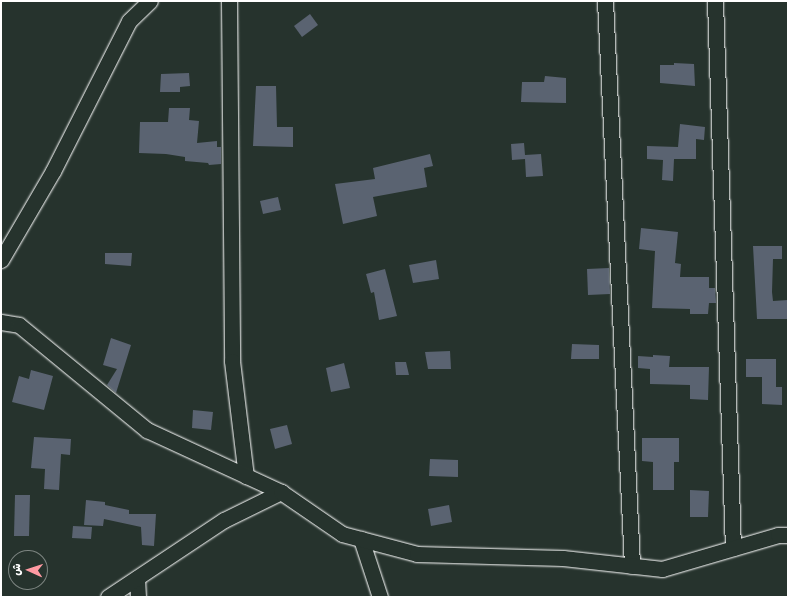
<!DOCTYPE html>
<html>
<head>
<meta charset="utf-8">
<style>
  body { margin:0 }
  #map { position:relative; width:789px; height:598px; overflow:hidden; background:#26332d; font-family:"Balsamiq Sans","Playpen Sans Arabic",sans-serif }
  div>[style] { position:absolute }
  .building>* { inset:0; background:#5a6371 }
  .roads { filter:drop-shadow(0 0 1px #fff) drop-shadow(0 0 1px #fff) }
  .minor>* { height:15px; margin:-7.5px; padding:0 7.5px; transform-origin:7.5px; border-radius:7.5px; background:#26332d }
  span { translate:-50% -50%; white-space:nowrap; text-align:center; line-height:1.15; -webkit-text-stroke:4px #26332d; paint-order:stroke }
  .frame { position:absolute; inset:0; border:2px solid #fff; pointer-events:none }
  .north { position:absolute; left:8px; top:550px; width:40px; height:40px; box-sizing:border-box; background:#26332d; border:1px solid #7d8581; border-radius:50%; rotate:273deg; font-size:11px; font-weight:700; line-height:16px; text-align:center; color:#fff }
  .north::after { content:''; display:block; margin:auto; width:14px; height:18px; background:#ff9aa2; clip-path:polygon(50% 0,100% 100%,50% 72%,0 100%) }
</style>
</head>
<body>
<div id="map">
  <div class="building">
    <i style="clip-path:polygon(310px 14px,318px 25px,302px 37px,294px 26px)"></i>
    <i style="clip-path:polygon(674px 63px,694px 64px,695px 86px,660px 83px,660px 65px,674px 65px)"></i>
    <i style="clip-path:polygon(189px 73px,190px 86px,180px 87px,180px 92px,160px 92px,161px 74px)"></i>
    <i style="clip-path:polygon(545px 76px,566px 78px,566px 103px,521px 102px,522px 82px,544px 82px)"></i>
    <i style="clip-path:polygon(256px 86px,276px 86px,277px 127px,293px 127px,293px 147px,253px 146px)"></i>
    <i style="clip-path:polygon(169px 108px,190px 108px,189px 120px,199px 121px,197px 143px,217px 141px,217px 147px,221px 147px,221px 164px,209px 165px,208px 163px,185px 161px,185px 157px,166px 154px,139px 153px,140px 122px,168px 122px)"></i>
    <i style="clip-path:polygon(680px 124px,705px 127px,704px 140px,696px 139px,696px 159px,674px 159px,673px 181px,662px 180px,663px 160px,647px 159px,647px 146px,678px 147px)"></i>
    <i style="clip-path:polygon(524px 143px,525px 155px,541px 154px,543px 176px,526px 177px,525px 159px,512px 160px,511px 144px)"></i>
    <i style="clip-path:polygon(430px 154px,433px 166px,424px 168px,427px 187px,373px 197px,377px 216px,343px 224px,335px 184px,375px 179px,373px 168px)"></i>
    <i style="clip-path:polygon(278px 197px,281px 210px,263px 214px,260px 201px)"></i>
    <i style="clip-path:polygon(641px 228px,678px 232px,675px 263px,681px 264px,680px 277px,709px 277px,709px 288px,715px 288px,716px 303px,709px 303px,708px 314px,690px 314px,690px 309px,652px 308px,655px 251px,639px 249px)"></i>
    <i style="clip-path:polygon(753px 246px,782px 246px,782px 259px,773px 259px,772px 292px,773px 301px,788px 300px,788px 319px,757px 319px)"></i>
    <i style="clip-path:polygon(105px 253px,132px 253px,131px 266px,105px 264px)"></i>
    <i style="clip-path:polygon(436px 260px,439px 279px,413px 283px,409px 265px)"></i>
    <i style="clip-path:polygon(609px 268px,610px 294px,588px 295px,587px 269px)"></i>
    <i style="clip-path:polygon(385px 269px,397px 316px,379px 320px,374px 292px,371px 293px,366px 274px)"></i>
    <i style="clip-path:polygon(111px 338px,131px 345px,116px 393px,107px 385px,117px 369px,103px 365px)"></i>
    <i style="clip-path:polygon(572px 344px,599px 345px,599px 359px,571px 359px)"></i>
    <i style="clip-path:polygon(450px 351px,451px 369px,428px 369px,425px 352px)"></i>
    <i style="clip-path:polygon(653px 355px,670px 356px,669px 367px,709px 367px,708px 400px,690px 399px,690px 385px,650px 384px,650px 369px,638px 368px,638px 356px,653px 357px)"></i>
    <i style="clip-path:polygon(746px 359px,776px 359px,776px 387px,782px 387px,782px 405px,762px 404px,762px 377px,746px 377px)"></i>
    <i style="clip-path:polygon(395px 362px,406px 362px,409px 375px,396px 375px)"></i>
    <i style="clip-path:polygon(344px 363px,350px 388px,331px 392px,326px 368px)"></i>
    <i style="clip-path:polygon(31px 370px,53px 376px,44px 410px,12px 402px,19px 376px,29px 379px)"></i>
    <i style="clip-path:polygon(193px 410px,213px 412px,211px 430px,192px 428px)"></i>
    <i style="clip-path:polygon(287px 425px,292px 444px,275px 449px,270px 429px)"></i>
    <i style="clip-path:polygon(34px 437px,71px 439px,70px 455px,61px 454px,59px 490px,44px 489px,45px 469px,31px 468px)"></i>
    <i style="clip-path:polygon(642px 438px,679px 438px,679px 462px,674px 462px,674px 490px,653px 490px,653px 462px,642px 461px)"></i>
    <i style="clip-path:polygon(430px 459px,458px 460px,458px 477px,429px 476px)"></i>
    <i style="clip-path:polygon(690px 490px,709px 491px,708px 517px,690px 517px)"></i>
    <i style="clip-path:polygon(15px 495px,30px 495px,29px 536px,14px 536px)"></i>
    <i style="clip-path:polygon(86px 500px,105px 502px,105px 505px,129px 510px,129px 514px,156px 514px,154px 546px,142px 545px,141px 527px,104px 519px,103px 526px,84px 525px)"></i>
    <i style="clip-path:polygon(449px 505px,452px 522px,431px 526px,428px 509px)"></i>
    <i style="clip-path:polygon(73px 526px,92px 527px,91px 539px,72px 538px)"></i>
  </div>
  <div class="roads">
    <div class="minor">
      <i style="left:229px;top:1px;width:360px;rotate:89.5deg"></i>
      <i style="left:232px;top:361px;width:116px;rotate:83.1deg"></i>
      <i style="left:605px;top:1px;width:566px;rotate:87.26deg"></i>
      <i style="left:715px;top:1px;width:547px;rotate:88.12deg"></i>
      <i style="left:1px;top:260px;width:103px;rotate:-59.7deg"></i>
      <i style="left:53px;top:171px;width:168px;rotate:-63.1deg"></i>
      <i style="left:129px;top:21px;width:29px;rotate:-44deg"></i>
      <i style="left:1px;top:322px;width:18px;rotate:9deg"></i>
      <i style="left:19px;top:325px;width:166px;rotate:39.4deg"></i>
      <i style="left:147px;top:430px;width:148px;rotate:24.8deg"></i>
      <i style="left:361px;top:539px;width:61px;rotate:71.9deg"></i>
      <i style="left:137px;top:578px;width:19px;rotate:87deg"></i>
      <i style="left:108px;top:597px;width:139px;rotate:-33.6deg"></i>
      <i style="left:224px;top:520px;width:64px;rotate:-26.2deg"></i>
      <i style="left:281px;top:492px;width:74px;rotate:34.5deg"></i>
      <i style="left:342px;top:534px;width:78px;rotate:14.9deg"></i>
      <i style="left:417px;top:554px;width:146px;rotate:1.6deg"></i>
      <i style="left:563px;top:558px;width:100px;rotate:6.3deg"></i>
      <i style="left:662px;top:569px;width:121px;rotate:-16.3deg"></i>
      <i style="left:778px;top:535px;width:10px"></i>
    </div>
  </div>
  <div class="frame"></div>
  <div class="north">ش</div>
</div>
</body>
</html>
